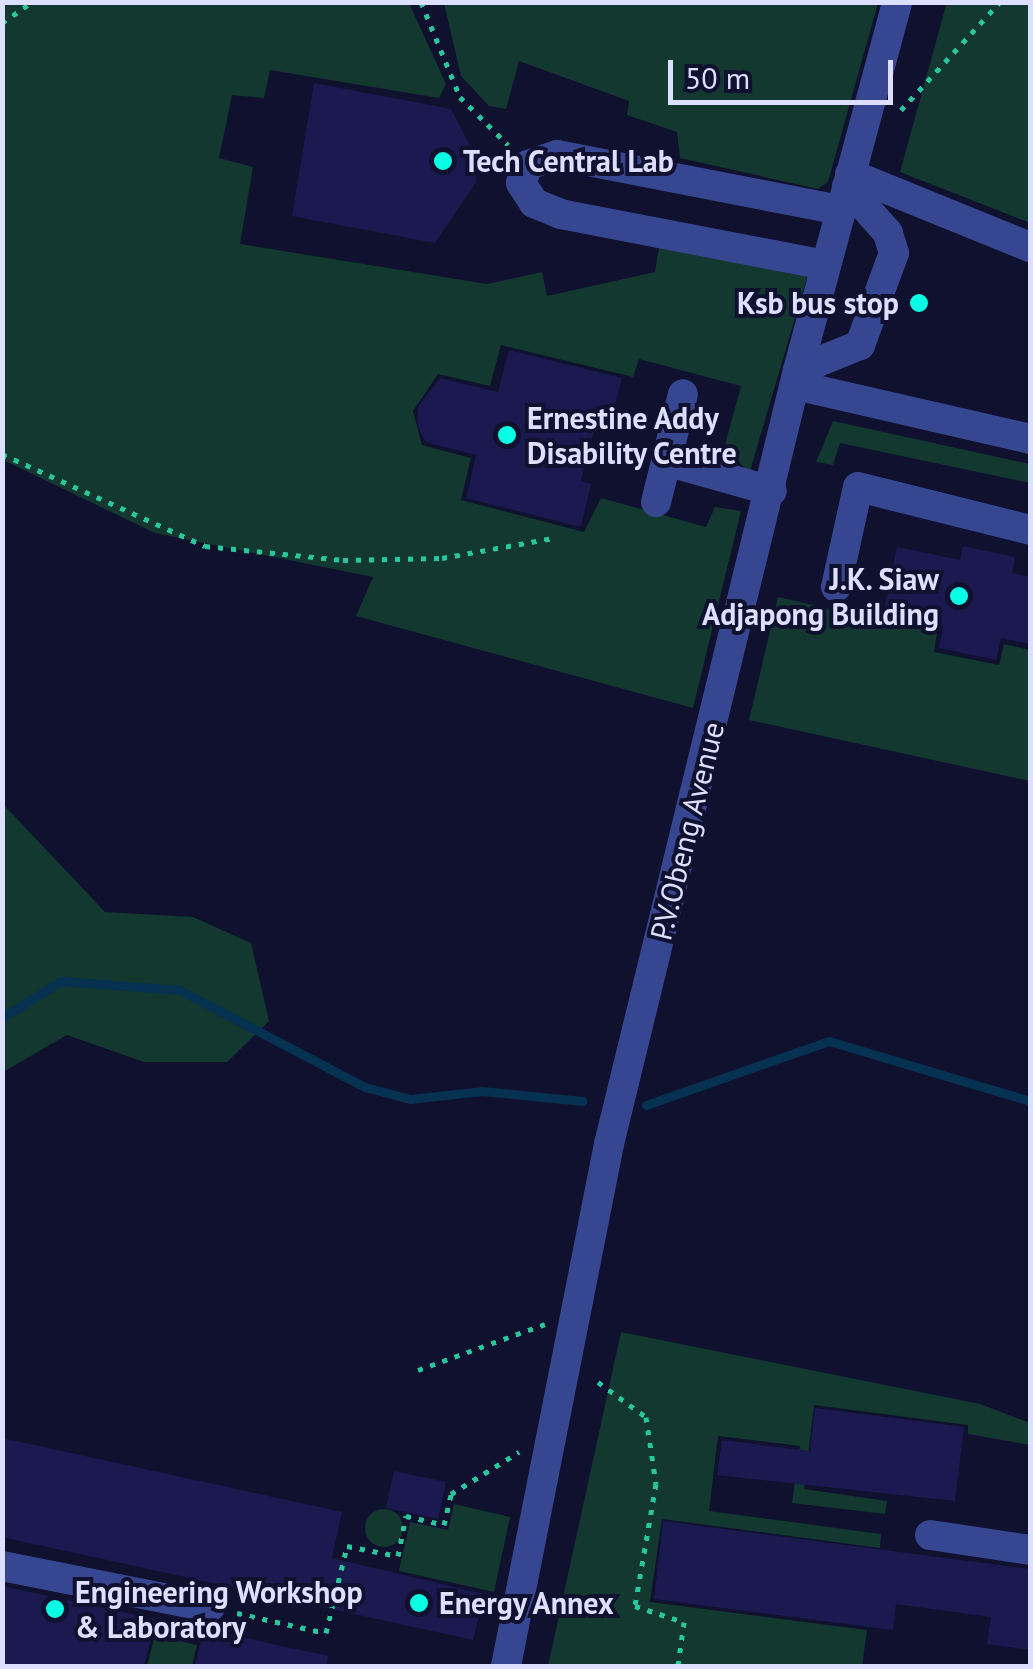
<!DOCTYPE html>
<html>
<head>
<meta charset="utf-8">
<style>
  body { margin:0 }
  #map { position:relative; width:1033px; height:1669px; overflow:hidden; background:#0f112e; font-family:"PT Sans",sans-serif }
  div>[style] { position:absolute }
  .green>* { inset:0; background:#12382f }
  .round { border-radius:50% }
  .stream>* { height:9px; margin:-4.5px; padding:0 4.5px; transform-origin:4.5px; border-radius:4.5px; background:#063150 }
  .building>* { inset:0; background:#1a1a50 }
  .path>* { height:5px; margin-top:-2.5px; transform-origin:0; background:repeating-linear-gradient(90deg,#26c99d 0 5px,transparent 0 13px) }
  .minor>* { height:30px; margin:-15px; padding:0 15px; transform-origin:15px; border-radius:15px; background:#374690 }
  .dots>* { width:28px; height:28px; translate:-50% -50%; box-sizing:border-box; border:5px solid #0f112e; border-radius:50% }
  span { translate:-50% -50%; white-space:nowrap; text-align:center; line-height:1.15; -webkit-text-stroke:8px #0f112e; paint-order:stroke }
  .poi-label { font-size:30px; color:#dcdfff; font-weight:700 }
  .left { translate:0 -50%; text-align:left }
  .right { translate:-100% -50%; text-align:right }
  .street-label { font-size:30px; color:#dcdfff }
  .frame { position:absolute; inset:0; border:5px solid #dcdfff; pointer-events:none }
  .scale { position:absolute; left:668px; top:60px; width:225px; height:45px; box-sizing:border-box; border:5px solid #dcdfff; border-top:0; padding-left:12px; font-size:30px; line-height:35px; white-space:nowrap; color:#dcdfff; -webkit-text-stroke:8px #0f112e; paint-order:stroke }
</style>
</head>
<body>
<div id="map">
  <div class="green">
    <i style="clip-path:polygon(947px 2px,1030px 3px,1030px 223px,900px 172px)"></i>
    <i style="clip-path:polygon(2px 3px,409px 3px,446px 84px,439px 98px,270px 70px,264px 98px,232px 95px,219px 158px,253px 167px,240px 244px,487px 284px,542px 272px,547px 296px,655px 272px,659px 247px,807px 277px,750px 471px,723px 452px,741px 386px,639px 359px,633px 377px,501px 345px,490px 386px,438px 374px,413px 411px,422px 445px,471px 458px,461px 500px,584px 532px,601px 498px,706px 527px,715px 507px,741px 511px,693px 708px,356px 616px,373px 577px,155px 533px,3px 460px)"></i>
    <i style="clip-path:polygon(444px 3px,444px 2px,878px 3px,828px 182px,818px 189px,680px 158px,677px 132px,627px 115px,629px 101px,519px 61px,506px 109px,489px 106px,461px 76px)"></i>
    <i style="clip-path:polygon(833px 421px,1030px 464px,1030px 483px,840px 443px,833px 465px,816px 462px)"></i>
    <i style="clip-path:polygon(778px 597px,937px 633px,934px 652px,999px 665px,1004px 644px,1030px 650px,1030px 781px,749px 720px)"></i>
    <i style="clip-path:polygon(2px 803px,105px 912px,193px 917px,251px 943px,269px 1021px,227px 1062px,144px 1062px,67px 1035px,3px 1072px)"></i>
    <i style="clip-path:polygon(621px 1332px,980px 1404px,1030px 1423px,1030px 1445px,968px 1434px,968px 1425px,814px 1405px,804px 1489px,887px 1501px,885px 1514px,792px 1503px,800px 1446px,718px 1436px,709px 1511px,881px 1534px,880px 1548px,662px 1519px,650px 1602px,867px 1630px,862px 1666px,548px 1666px)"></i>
    <i style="clip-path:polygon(454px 1504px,510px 1517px,494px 1592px,399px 1571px,410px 1522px,448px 1530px)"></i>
    <i class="round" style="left:365px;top:1509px;width:38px;height:38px"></i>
    <i style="clip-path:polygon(155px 1635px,197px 1645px,192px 1666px,147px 1666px)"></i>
  </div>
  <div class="stream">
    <i style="left:2px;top:1018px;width:70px;rotate:-32.1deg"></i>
    <i style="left:61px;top:981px;width:119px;rotate:4.3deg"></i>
    <i style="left:180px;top:990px;width:209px;rotate:27.7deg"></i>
    <i style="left:365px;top:1087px;width:47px;rotate:14.9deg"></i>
    <i style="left:410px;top:1099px;width:72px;rotate:-6.3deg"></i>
    <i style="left:482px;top:1091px;width:101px;rotate:5.7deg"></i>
    <i style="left:646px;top:1105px;width:194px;rotate:-19.3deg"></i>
    <i style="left:829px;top:1041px;width:210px;rotate:16.6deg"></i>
  </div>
  <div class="building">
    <i style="clip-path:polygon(314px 83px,451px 109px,475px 155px,476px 182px,435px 243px,292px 216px)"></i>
    <i style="clip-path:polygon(509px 350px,622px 378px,611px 421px,597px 418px,581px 481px,591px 484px,581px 527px,466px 498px,476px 455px,426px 442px,418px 427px,418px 407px,440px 378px,498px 392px)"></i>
    <i style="clip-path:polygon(963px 546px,1015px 557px,1012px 573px,1030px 577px,1030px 644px,1001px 638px,996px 660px,939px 648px,943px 626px,883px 614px,897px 547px,960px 560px)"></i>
    <i style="clip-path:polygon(815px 1408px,964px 1427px,955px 1501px,717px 1475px,722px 1440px,810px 1451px)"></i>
    <i style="clip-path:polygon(2px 1438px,342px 1512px,332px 1558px,484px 1594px,473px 1640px,2px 1537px)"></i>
    <i style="clip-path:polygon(394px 1471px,446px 1482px,438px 1519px,386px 1508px)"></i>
    <i style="clip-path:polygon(663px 1521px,1030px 1569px,1030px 1650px,987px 1644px,991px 1617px,896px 1604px,893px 1630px,654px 1599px)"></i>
    <i style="clip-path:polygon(2px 1586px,156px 1619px,144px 1666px,2px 1666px)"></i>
    <i style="clip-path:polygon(204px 1629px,328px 1656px,327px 1666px,195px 1666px)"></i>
  </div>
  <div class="path">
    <i style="left:421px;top:2px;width:103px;rotate:67.7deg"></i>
    <i style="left:460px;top:97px;width:68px;rotate:45deg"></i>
    <i style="left:2px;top:23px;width:37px;rotate:-35deg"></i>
    <i style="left:901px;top:110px;width:147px;rotate:-47.5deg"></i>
    <i style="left:2px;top:454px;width:223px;rotate:24.4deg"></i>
    <i style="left:205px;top:546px;width:139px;rotate:5.8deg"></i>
    <i style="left:343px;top:560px;width:99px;rotate:-1.2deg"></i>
    <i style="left:442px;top:558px;width:113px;rotate:-10.2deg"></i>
    <i style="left:418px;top:1370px;width:135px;rotate:-19.9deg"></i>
    <i style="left:598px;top:1382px;width:59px;rotate:36.1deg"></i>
    <i style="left:646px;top:1417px;width:68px;rotate:81.5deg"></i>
    <i style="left:656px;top:1484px;width:124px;rotate:99.8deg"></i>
    <i style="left:635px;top:1606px;width:52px;rotate:18.1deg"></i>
    <i style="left:684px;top:1622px;width:44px;rotate:97.8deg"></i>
    <i style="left:237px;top:1613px;width:91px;rotate:12.7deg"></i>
    <i style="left:326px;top:1633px;width:89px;rotate:-76.4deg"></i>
    <i style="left:347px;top:1546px;width:52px;rotate:11.1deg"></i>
    <i style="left:398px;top:1556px;width:41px;rotate:-78.7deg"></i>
    <i style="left:406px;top:1516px;width:39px;rotate:13deg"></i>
    <i style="left:444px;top:1525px;width:32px;rotate:-77deg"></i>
    <i style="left:451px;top:1494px;width:80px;rotate:-31.7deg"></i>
  </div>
  <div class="minor">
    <i style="left:850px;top:174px;width:194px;rotate:22.1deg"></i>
    <i style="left:825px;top:265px;width:269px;rotate:-169.1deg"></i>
    <i style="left:561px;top:214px;width:29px;rotate:-158deg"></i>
    <i style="left:534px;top:203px;width:24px;rotate:-123deg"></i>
    <i style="left:521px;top:183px;width:19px;rotate:-69deg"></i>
    <i style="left:528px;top:165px;width:31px;rotate:-19deg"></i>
    <i style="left:557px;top:155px;width:289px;rotate:11deg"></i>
    <i style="left:798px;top:370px;width:67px;rotate:-22deg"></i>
    <i style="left:860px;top:345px;width:98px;rotate:-69.7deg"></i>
    <i style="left:894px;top:253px;width:21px;rotate:-107deg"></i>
    <i style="left:888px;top:233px;width:62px;rotate:-131.7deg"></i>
    <i style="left:795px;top:385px;width:241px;rotate:12.9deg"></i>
    <i style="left:666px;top:461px;width:110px;rotate:15.8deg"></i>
    <i style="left:656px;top:502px;width:111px;rotate:-76deg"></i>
    <i style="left:836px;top:587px;width:102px;rotate:-77.6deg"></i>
    <i style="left:858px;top:487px;width:177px;rotate:14deg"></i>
    <i style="left:930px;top:1535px;width:101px;rotate:8.5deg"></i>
    <i style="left:2px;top:1566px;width:212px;rotate:11.2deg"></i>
    <i style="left:506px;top:1666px;width:532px;rotate:-78.84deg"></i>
    <i style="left:609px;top:1144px;width:797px;rotate:-76.28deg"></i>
    <i style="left:798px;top:370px;width:381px;rotate:-74.9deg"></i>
  </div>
  <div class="dots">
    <i style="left:443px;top:161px;background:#08ffe3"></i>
    <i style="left:919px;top:303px;background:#08ffe3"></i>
    <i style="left:507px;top:435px;background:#08ffe3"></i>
    <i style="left:959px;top:596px;background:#08ffe3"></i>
    <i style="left:419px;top:1603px;background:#08ffe3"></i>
    <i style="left:55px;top:1609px;background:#08ffe3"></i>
  </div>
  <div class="poi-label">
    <span class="left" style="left:463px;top:161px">Tech Central Lab</span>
    <span class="right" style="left:899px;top:303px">Ksb bus stop</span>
    <span class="left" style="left:527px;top:435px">Ernestine Addy<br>Disability Centre</span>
    <span class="right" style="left:939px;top:596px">J.K. Siaw<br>Adjapong Building</span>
    <span class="left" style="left:75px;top:1609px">Engineering Workshop<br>&amp; Laboratory</span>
    <span class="left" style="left:439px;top:1603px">Energy Annex</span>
  </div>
  <div class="street-label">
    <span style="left:687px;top:831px;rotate:-76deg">P.V.Obeng Avenue</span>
  </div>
  <div class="frame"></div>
  <div class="scale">50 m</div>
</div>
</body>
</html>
